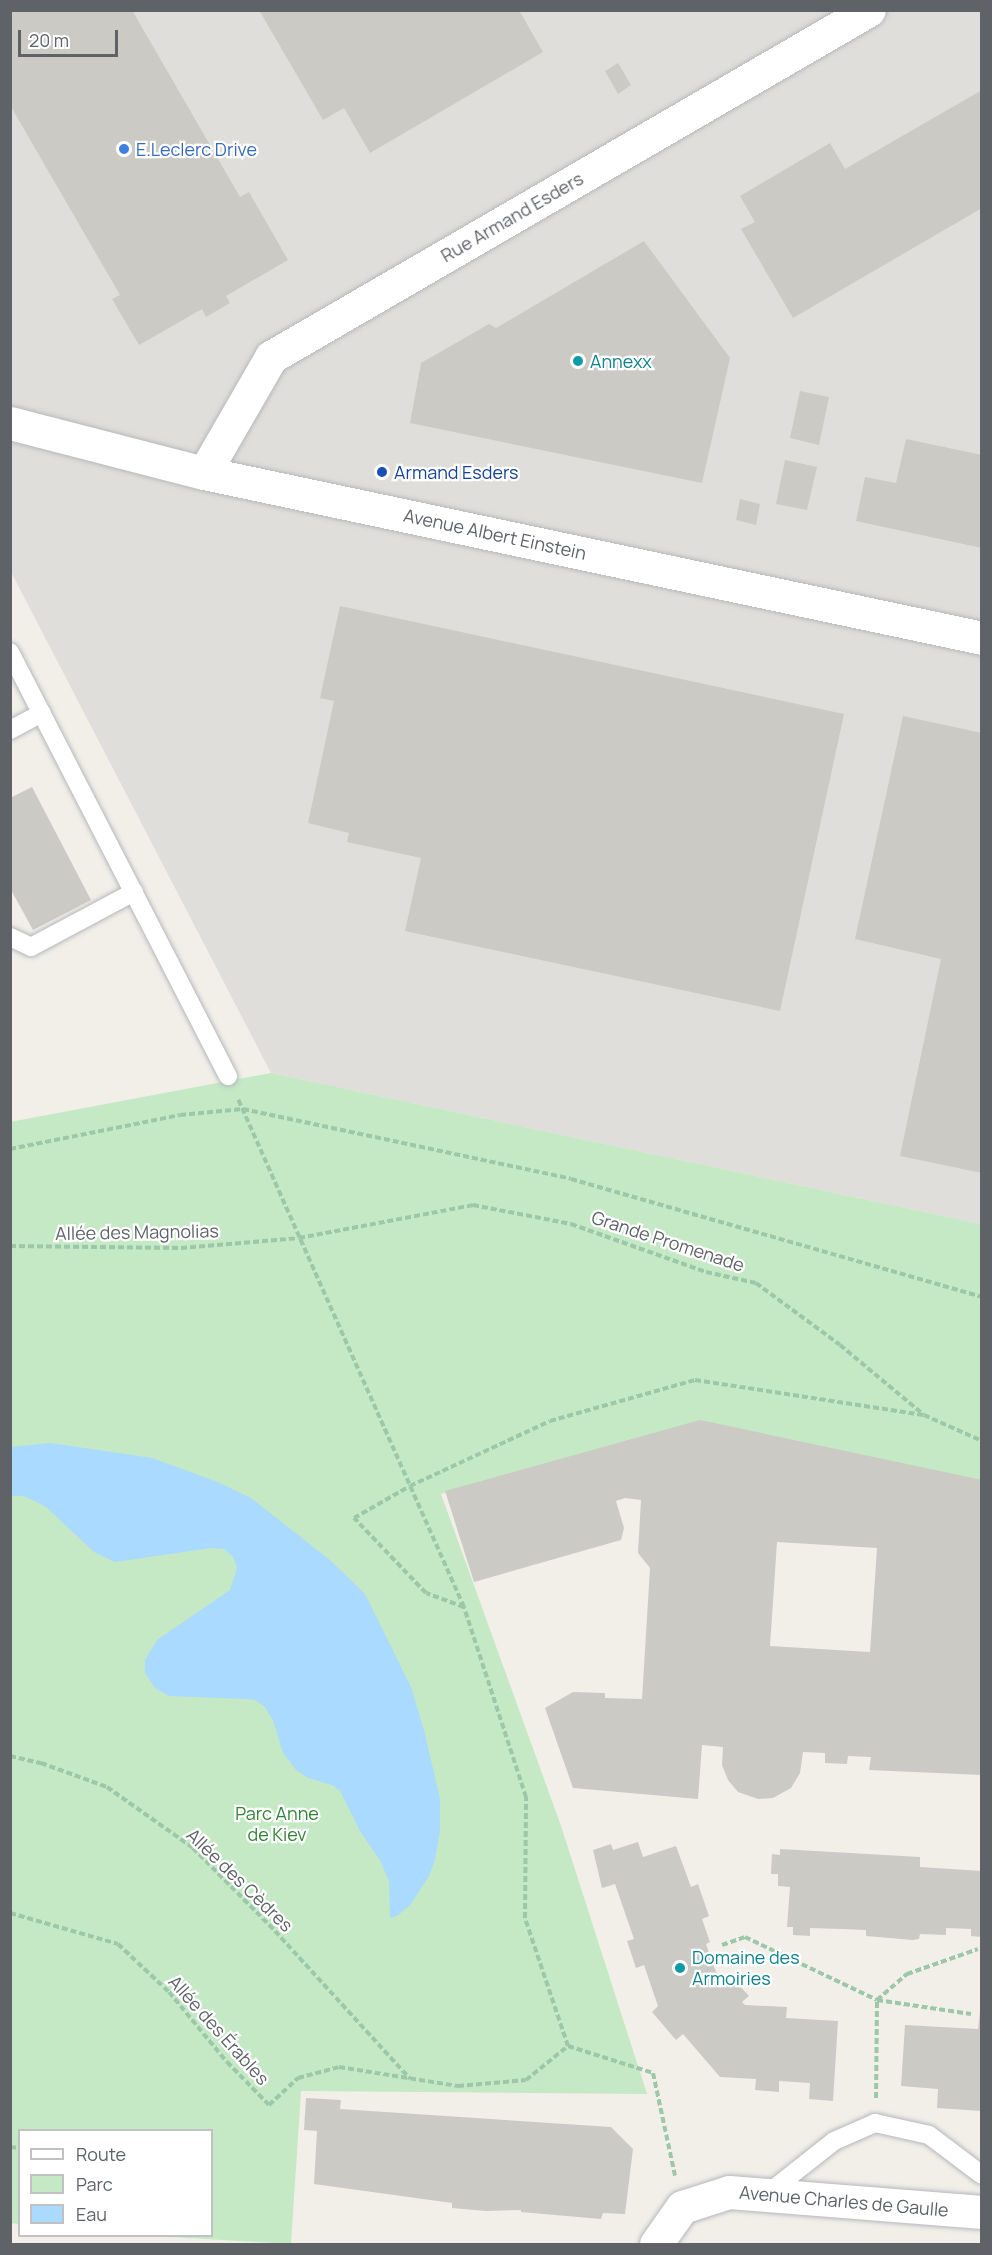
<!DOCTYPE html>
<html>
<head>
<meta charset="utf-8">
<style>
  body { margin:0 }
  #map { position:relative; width:992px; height:2255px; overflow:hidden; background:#f1efe8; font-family:Manrope,sans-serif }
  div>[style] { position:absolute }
  .industrial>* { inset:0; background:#e0deda }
  .green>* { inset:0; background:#c5e8c5 }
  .water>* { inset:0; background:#aadaff }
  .building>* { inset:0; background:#cccac5 }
  .path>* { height:4px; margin-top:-2px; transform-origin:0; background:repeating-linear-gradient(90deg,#9cc7a9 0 6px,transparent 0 9px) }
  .roads { filter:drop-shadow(0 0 2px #b5b8bc) drop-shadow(0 0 2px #b5b8bc) }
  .lane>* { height:18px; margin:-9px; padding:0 9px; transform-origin:9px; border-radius:9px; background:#fff }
  .street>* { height:33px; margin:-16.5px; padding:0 16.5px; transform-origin:16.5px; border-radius:16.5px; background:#fff }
  .secondary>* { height:33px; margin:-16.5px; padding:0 16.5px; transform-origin:16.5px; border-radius:16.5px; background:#fff }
  .dots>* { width:16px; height:16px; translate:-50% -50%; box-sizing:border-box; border:3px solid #fff; border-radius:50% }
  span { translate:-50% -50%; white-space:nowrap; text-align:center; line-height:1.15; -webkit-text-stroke:4.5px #fff; paint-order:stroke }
  .shop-label { font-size:18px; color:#366cbe }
  .left { translate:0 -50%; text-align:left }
  .street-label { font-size:18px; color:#5f6368 }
  .culture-label { font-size:18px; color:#0d838f }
  .transit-label { font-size:18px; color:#164399 }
  .park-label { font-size:18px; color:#348238 }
  .frame { position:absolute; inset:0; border:12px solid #5f6368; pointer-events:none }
  .legend { position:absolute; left:18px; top:2129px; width:195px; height:108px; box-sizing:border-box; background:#fff; border:2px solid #bfc1c3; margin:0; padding:8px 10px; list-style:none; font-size:18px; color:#5f6368 }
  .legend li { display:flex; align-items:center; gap:12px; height:30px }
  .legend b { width:30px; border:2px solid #bfc1c3 }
  .scale { position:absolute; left:18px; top:30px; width:100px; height:27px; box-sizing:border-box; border:3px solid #5f6368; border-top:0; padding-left:8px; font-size:18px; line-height:21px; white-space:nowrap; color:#5f6368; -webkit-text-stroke:4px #fff; paint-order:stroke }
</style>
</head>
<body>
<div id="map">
  <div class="industrial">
    <i style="clip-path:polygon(11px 11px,981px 11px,981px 1224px,271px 1073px,11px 572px)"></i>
  </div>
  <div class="green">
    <i style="clip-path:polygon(271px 1073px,981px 1224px,981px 1487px,701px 1424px,441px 1494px,561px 1826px,647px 2094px,301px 2091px,291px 2244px,155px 2236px,212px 2236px,212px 2130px,20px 2130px,19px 2224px,11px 2223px,10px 1122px)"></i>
  </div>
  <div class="water">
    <i style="clip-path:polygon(50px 1443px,152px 1458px,215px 1481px,251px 1498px,330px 1560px,365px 1594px,411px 1687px,424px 1730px,440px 1799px,440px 1830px,435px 1860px,429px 1876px,411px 1904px,397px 1916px,390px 1918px,389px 1882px,381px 1862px,360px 1831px,340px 1791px,332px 1785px,308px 1778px,296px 1770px,283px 1753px,273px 1720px,264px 1706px,255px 1700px,246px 1699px,169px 1696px,155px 1688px,145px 1673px,145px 1660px,157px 1640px,230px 1590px,237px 1568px,233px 1557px,224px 1549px,211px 1548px,115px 1562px,94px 1552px,46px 1507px,24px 1496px,11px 1496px,11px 1447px)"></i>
  </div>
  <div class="building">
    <i style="clip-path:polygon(10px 10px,132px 10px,240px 197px,249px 192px,288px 260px,226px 296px,230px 303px,206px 317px,202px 309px,139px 345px,112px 299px,120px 295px,10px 105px)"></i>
    <i style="clip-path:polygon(259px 10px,519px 10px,543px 52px,370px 153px,344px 108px,323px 120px)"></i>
    <i style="clip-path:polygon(618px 63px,631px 85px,618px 94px,605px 71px)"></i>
    <i style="clip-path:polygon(982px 90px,982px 208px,793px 318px,741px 229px,755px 222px,740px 196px,830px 143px,845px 169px)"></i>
    <i style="clip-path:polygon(644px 241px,730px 358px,702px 483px,410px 423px,421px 363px,489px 324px,496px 328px)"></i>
    <i style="clip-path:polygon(800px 391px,829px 397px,819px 445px,790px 438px)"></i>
    <i style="clip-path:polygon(906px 439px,982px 455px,982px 548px,856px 521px,865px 477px,896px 483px)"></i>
    <i style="clip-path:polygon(785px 460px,817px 467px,807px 510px,776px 504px)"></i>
    <i style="clip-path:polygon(740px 499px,760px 504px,756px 525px,736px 520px)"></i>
    <i style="clip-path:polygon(340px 606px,844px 714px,780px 1011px,405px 931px,421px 858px,347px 842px,349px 833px,308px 823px,334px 701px,320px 698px)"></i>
    <i style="clip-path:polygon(903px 716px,982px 733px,982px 1173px,900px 1156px,941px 959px,855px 939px)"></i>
    <i style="clip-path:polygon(32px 787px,91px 900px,33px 930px,10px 888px,10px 798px)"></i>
    <i style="clip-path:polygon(evenodd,700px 1420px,982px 1480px,982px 1775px,869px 1770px,871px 1757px,848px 1756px,847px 1764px,825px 1763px,825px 1753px,803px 1752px,800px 1773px,791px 1788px,773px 1798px,758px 1799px,738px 1792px,728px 1780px,722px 1765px,723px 1747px,702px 1745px,698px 1799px,573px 1788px,545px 1708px,573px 1692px,605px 1693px,605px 1698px,642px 1699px,650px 1568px,638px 1553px,641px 1500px,625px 1498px,616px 1501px,624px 1528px,621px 1540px,474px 1582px,445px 1491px,700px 1420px,777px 1542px,877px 1548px,870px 1652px,770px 1646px,777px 1542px)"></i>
    <i style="clip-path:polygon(638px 1842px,643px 1857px,676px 1846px,691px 1887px,698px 1884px,709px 1916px,702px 1919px,710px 1942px,706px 1944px,716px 1972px,731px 1988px,737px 1983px,749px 1996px,742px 2002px,745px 2005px,787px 2007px,786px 2018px,838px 2021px,833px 2101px,809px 2099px,810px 2083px,779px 2081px,779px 2092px,755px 2090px,756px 2079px,720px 2077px,683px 2034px,676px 2040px,652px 2012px,658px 2006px,644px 1965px,636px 1968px,627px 1941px,634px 1939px,615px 1884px,602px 1888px,593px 1850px,611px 1844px,613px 1850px)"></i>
    <i style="clip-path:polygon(780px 1849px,920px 1857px,920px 1867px,982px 1871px,982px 1937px,971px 1936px,971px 1929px,946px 1928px,946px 1935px,920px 1934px,919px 1939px,913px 1940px,866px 1936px,866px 1930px,841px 1929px,810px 1928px,810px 1936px,793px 1935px,793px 1927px,787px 1927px,790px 1887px,778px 1886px,778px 1874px,771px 1874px,772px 1854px,780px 1855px)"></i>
    <i style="clip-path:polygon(980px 2011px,982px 2111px,937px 2108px,938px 2089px,901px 2086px,905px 2025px,978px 2029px)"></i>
    <i style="clip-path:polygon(306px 2098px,341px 2100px,340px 2109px,611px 2127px,633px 2149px,625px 2214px,603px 2213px,601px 2219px,521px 2212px,521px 2210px,486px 2211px,452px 2208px,452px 2203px,314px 2184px,317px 2131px,304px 2130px)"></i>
  </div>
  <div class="path">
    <i style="left:10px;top:1149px;width:173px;rotate:-11.3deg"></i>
    <i style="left:180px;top:1115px;width:63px;rotate:-5.4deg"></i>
    <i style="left:243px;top:1109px;width:335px;rotate:12deg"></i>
    <i style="left:571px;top:1179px;width:428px;rotate:16deg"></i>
    <i style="left:10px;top:1246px;width:171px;rotate:0.7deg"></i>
    <i style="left:181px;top:1248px;width:118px;rotate:-4.8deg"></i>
    <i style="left:299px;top:1238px;width:177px;rotate:-10.7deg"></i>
    <i style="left:473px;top:1205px;width:100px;rotate:11deg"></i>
    <i style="left:571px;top:1224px;width:143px;rotate:19.6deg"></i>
    <i style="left:706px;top:1272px;width:51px;rotate:12.4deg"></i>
    <i style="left:756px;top:1283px;width:104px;rotate:36.4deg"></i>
    <i style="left:840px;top:1345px;width:109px;rotate:39.8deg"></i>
    <i style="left:924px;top:1415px;width:64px;rotate:24.1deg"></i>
    <i style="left:464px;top:1607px;width:40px;rotate:-159.8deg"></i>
    <i style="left:426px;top:1593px;width:104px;rotate:-133.8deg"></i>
    <i style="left:354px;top:1518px;width:64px;rotate:-29.7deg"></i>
    <i style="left:410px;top:1486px;width:154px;rotate:-24.9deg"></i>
    <i style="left:550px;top:1421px;width:151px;rotate:-15.8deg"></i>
    <i style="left:695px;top:1380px;width:231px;rotate:8.7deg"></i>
    <i style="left:10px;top:1756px;width:32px;rotate:13deg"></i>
    <i style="left:41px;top:1763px;width:70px;rotate:20deg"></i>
    <i style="left:107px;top:1787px;width:105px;rotate:35.3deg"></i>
    <i style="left:193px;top:1848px;width:117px;rotate:45.3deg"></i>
    <i style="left:275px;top:1931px;width:200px;rotate:47.6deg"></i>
    <i style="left:10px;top:1913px;width:112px;rotate:16deg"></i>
    <i style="left:118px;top:1944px;width:70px;rotate:43.3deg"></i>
    <i style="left:169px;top:1992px;width:91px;rotate:50.4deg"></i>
    <i style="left:227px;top:2062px;width:60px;rotate:45.7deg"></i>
    <i style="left:269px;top:2105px;width:40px;rotate:-43deg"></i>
    <i style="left:298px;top:2078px;width:42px;rotate:-15deg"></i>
    <i style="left:339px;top:2067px;width:121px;rotate:9.1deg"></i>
    <i style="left:458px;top:2086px;width:68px;rotate:-5deg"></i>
    <i style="left:526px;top:2080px;width:54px;rotate:-39deg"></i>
    <i style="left:568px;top:2046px;width:135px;rotate:-108.6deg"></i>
    <i style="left:525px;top:1918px;width:121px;rotate:-89.5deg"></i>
    <i style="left:526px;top:1797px;width:200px;rotate:-108.1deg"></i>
    <i style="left:464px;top:1607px;width:556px;rotate:-113.98deg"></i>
    <i style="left:722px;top:1945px;width:24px;rotate:-19deg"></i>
    <i style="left:745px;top:1937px;width:146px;rotate:25.5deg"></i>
    <i style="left:877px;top:2000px;width:95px;rotate:8.5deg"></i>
    <i style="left:568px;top:2046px;width:89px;rotate:17.6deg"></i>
    <i style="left:653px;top:2073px;width:105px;rotate:77.9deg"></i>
    <i style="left:876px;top:2098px;width:98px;rotate:-89.4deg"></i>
    <i style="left:877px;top:2000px;width:40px;rotate:-41deg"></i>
    <i style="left:907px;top:1974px;width:75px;rotate:-19.4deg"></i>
    <i style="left:10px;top:2147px;width:10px;rotate:6deg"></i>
  </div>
  <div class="roads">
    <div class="lane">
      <i style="left:10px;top:652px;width:477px;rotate:62.8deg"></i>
      <i style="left:10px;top:730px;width:36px;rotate:-28deg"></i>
      <i style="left:10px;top:937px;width:23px;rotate:25deg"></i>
      <i style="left:31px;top:947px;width:117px;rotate:-28.1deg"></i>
      <i style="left:767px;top:2194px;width:85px;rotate:-38.3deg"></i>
      <i style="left:834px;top:2141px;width:45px;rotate:-23.7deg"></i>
      <i style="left:875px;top:2123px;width:55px;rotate:12.5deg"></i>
      <i style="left:929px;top:2135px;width:66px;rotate:37deg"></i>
    </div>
    <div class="street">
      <i style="left:204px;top:473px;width:134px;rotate:-60deg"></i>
      <i style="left:271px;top:357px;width:691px;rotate:-30.13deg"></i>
      <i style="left:656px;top:2244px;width:45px;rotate:-54.9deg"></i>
      <i style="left:682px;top:2207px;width:49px;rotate:-17.7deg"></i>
      <i style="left:729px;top:2192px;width:254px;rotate:4.5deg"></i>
    </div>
    <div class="secondary">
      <i style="left:10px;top:423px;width:200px;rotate:14.5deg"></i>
      <i style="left:204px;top:473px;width:795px;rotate:11.97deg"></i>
    </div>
  </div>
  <div class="dots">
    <i style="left:124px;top:149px;background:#3f7fe0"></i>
    <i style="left:578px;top:361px;background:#0f9aa8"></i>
    <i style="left:382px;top:472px;background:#1a4fb4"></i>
    <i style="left:680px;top:1968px;background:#0f9aa8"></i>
  </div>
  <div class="shop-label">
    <span class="left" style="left:136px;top:149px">E.Leclerc Drive</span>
  </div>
  <div class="street-label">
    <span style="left:512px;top:217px;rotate:-30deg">Rue Armand Esders</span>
    <span style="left:495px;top:534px;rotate:12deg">Avenue Albert Einstein</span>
    <span style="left:137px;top:1232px;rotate:-1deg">Allée des Magnolias</span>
    <span style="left:668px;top:1241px;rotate:18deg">Grande Promenade</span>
    <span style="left:240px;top:1880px;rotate:44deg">Allée des Cèdres</span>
    <span style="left:219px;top:2030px;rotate:48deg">Allée des Érables</span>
    <span style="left:844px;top:2201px;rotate:5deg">Avenue Charles de Gaulle</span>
  </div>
  <div class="culture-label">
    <span class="left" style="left:590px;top:361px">Annexx</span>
    <span class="left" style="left:692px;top:1968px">Domaine des<br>Armoiries</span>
  </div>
  <div class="transit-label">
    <span class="left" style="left:394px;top:472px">Armand Esders</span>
  </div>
  <div class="park-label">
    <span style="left:277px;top:1824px">Parc Anne<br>de Kiev</span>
  </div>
  <div class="frame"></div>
  <ul class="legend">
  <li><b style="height:8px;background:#fff"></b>Route</li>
  <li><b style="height:16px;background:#c5e8c5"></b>Parc</li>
  <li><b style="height:16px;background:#aadaff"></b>Eau</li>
  </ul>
  <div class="scale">20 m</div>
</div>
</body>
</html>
